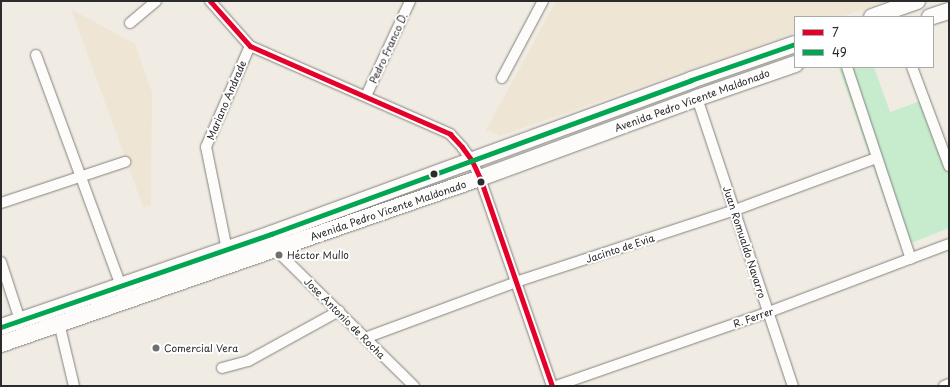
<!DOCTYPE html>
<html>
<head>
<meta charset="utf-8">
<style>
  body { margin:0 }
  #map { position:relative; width:950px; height:387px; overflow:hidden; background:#f0ece4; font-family:"Playpen Sans",sans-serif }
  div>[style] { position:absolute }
  .built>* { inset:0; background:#efe5d5 }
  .green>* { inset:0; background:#c6eccd }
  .roads { filter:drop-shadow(0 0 1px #84827e) drop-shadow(0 0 1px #84827e) }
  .street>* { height:10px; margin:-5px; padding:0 5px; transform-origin:5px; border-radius:5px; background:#fdfcfb }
  .primary>* { height:16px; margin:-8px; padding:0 8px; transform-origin:8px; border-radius:8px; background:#fdfcfb }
  .bus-1>* { height:5px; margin:-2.5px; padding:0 2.5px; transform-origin:2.5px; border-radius:2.5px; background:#e4002b }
  .bus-2>* { height:5px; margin:-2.5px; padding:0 2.5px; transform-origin:2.5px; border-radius:2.5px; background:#00a651 }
  .dots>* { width:11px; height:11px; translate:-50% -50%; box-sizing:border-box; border:2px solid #fff; border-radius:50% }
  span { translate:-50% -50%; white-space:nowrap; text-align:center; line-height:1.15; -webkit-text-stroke:4px #fff; paint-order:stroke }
  .street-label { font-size:10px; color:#2b2b2b }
  .poi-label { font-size:10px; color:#2b2b2b }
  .left { translate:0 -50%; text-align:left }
  .frame { position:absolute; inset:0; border:2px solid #2b2b2b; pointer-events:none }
  .legend { position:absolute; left:794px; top:16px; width:140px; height:52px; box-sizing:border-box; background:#fff; border:1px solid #aaa; margin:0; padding:5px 7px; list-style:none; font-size:12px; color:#2b2b2b }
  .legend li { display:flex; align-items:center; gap:8px; height:20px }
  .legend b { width:20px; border:1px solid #aaa }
</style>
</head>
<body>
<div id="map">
  <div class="built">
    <i style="clip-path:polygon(556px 1px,886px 1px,841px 17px,795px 17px,795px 33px,500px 136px,486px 130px)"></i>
    <i style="clip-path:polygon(71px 9px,135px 44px,152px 92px,151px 205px,143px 207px)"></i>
  </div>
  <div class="green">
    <i style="clip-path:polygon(842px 67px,874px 67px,890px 112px,923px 100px,949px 170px,949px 228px,901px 247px,839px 68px)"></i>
  </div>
  <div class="roads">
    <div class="street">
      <i style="left:210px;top:1px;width:60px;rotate:48.4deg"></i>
      <i style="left:250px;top:46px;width:219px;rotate:23.7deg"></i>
      <i style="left:450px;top:134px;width:18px;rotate:47deg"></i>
      <i style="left:462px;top:147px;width:17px;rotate:54deg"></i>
      <i style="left:472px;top:161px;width:19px;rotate:65deg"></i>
      <i style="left:480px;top:178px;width:220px;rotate:70.9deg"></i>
      <i style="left:130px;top:23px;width:34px;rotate:-40deg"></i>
      <i style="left:36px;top:55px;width:246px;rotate:69.8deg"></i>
      <i style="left:847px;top:67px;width:202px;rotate:71.6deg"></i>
      <i style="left:912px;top:67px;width:106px;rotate:69.5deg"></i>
      <i style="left:502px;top:78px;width:87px;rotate:-62deg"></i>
      <i style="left:366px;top:96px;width:105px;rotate:-65.1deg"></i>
      <i style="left:697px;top:98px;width:304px;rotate:71.6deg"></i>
      <i style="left:1px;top:203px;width:131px;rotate:-18.3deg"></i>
      <i style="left:227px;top:250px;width:105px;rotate:-101.5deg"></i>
      <i style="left:206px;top:147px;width:110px;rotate:-66.5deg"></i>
      <i style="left:276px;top:250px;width:194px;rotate:44.6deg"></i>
      <i style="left:1px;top:262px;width:61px;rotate:71.9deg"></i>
      <i style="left:59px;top:323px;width:65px;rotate:76.6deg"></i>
      <i style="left:365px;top:338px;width:161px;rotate:-20.3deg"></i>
      <i style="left:516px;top:282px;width:231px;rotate:-18.2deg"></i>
      <i style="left:735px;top:210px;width:150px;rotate:-20.2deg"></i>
      <i style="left:222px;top:368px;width:27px;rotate:-15deg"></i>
      <i style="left:248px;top:361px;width:104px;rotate:-28.8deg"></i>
      <i style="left:556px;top:386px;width:225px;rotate:-19.2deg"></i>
      <i style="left:769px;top:312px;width:192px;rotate:-20.7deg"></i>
      <i style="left:944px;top:386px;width:5px;rotate:-22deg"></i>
    </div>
    <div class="primary">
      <i style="left:872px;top:17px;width:48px;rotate:-19.6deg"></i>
      <i style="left:930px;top:17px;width:20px;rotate:-18deg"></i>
      <i style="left:1px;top:327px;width:286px;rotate:-19deg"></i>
      <i style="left:271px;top:234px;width:447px;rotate:-20.1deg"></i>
      <i style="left:691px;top:80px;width:110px;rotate:-19.1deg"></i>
      <i style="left:1px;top:344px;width:507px;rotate:-19.11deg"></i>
      <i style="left:480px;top:178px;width:231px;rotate:-20.2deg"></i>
      <i style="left:697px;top:98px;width:104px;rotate:-19.1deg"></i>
    </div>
  </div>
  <div class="bus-1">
    <i style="left:210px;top:1px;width:60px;rotate:48.4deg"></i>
    <i style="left:250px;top:46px;width:219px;rotate:23.7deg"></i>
    <i style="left:450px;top:134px;width:18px;rotate:47deg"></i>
    <i style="left:462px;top:147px;width:17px;rotate:54deg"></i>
    <i style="left:472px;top:161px;width:19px;rotate:65deg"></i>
    <i style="left:480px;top:178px;width:220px;rotate:70.9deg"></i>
  </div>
  <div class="bus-2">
    <i style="left:1px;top:327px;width:286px;rotate:-19deg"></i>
    <i style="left:271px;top:234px;width:447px;rotate:-20.1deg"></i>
    <i style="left:691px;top:80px;width:110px;rotate:-19.1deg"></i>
  </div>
  <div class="dots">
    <i style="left:434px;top:174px;background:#2b2b2b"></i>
    <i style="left:481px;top:182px;background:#2b2b2b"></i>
    <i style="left:279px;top:255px;background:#706f6c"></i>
    <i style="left:156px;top:348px;background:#706f6c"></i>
  </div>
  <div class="street-label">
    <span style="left:388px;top:48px;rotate:-65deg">Pedro Franco D.</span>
    <span style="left:226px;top:100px;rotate:-67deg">Mariano Andrade</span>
    <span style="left:692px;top:100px;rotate:-20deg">Avenida Pedro Vicente Maldonado</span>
    <span style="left:388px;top:210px;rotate:-19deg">Avenida Pedro Vicente Maldonado</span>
    <span style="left:745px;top:242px;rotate:72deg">Juan Romualdo Navarro</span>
    <span style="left:620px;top:248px;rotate:-18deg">Jacinto de Evia</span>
    <span style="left:753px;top:317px;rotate:-19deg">R. Ferrer</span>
    <span style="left:345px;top:318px;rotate:45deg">Jose Antonio de Rocha</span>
  </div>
  <div class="poi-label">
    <span class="left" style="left:287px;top:255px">Héctor Mullo</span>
    <span class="left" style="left:164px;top:348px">Comercial Vera</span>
  </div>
  <div class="frame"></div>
  <ul class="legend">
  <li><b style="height:5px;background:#e4002b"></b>7</li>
  <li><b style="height:5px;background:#00a651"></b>49</li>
  </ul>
</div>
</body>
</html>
